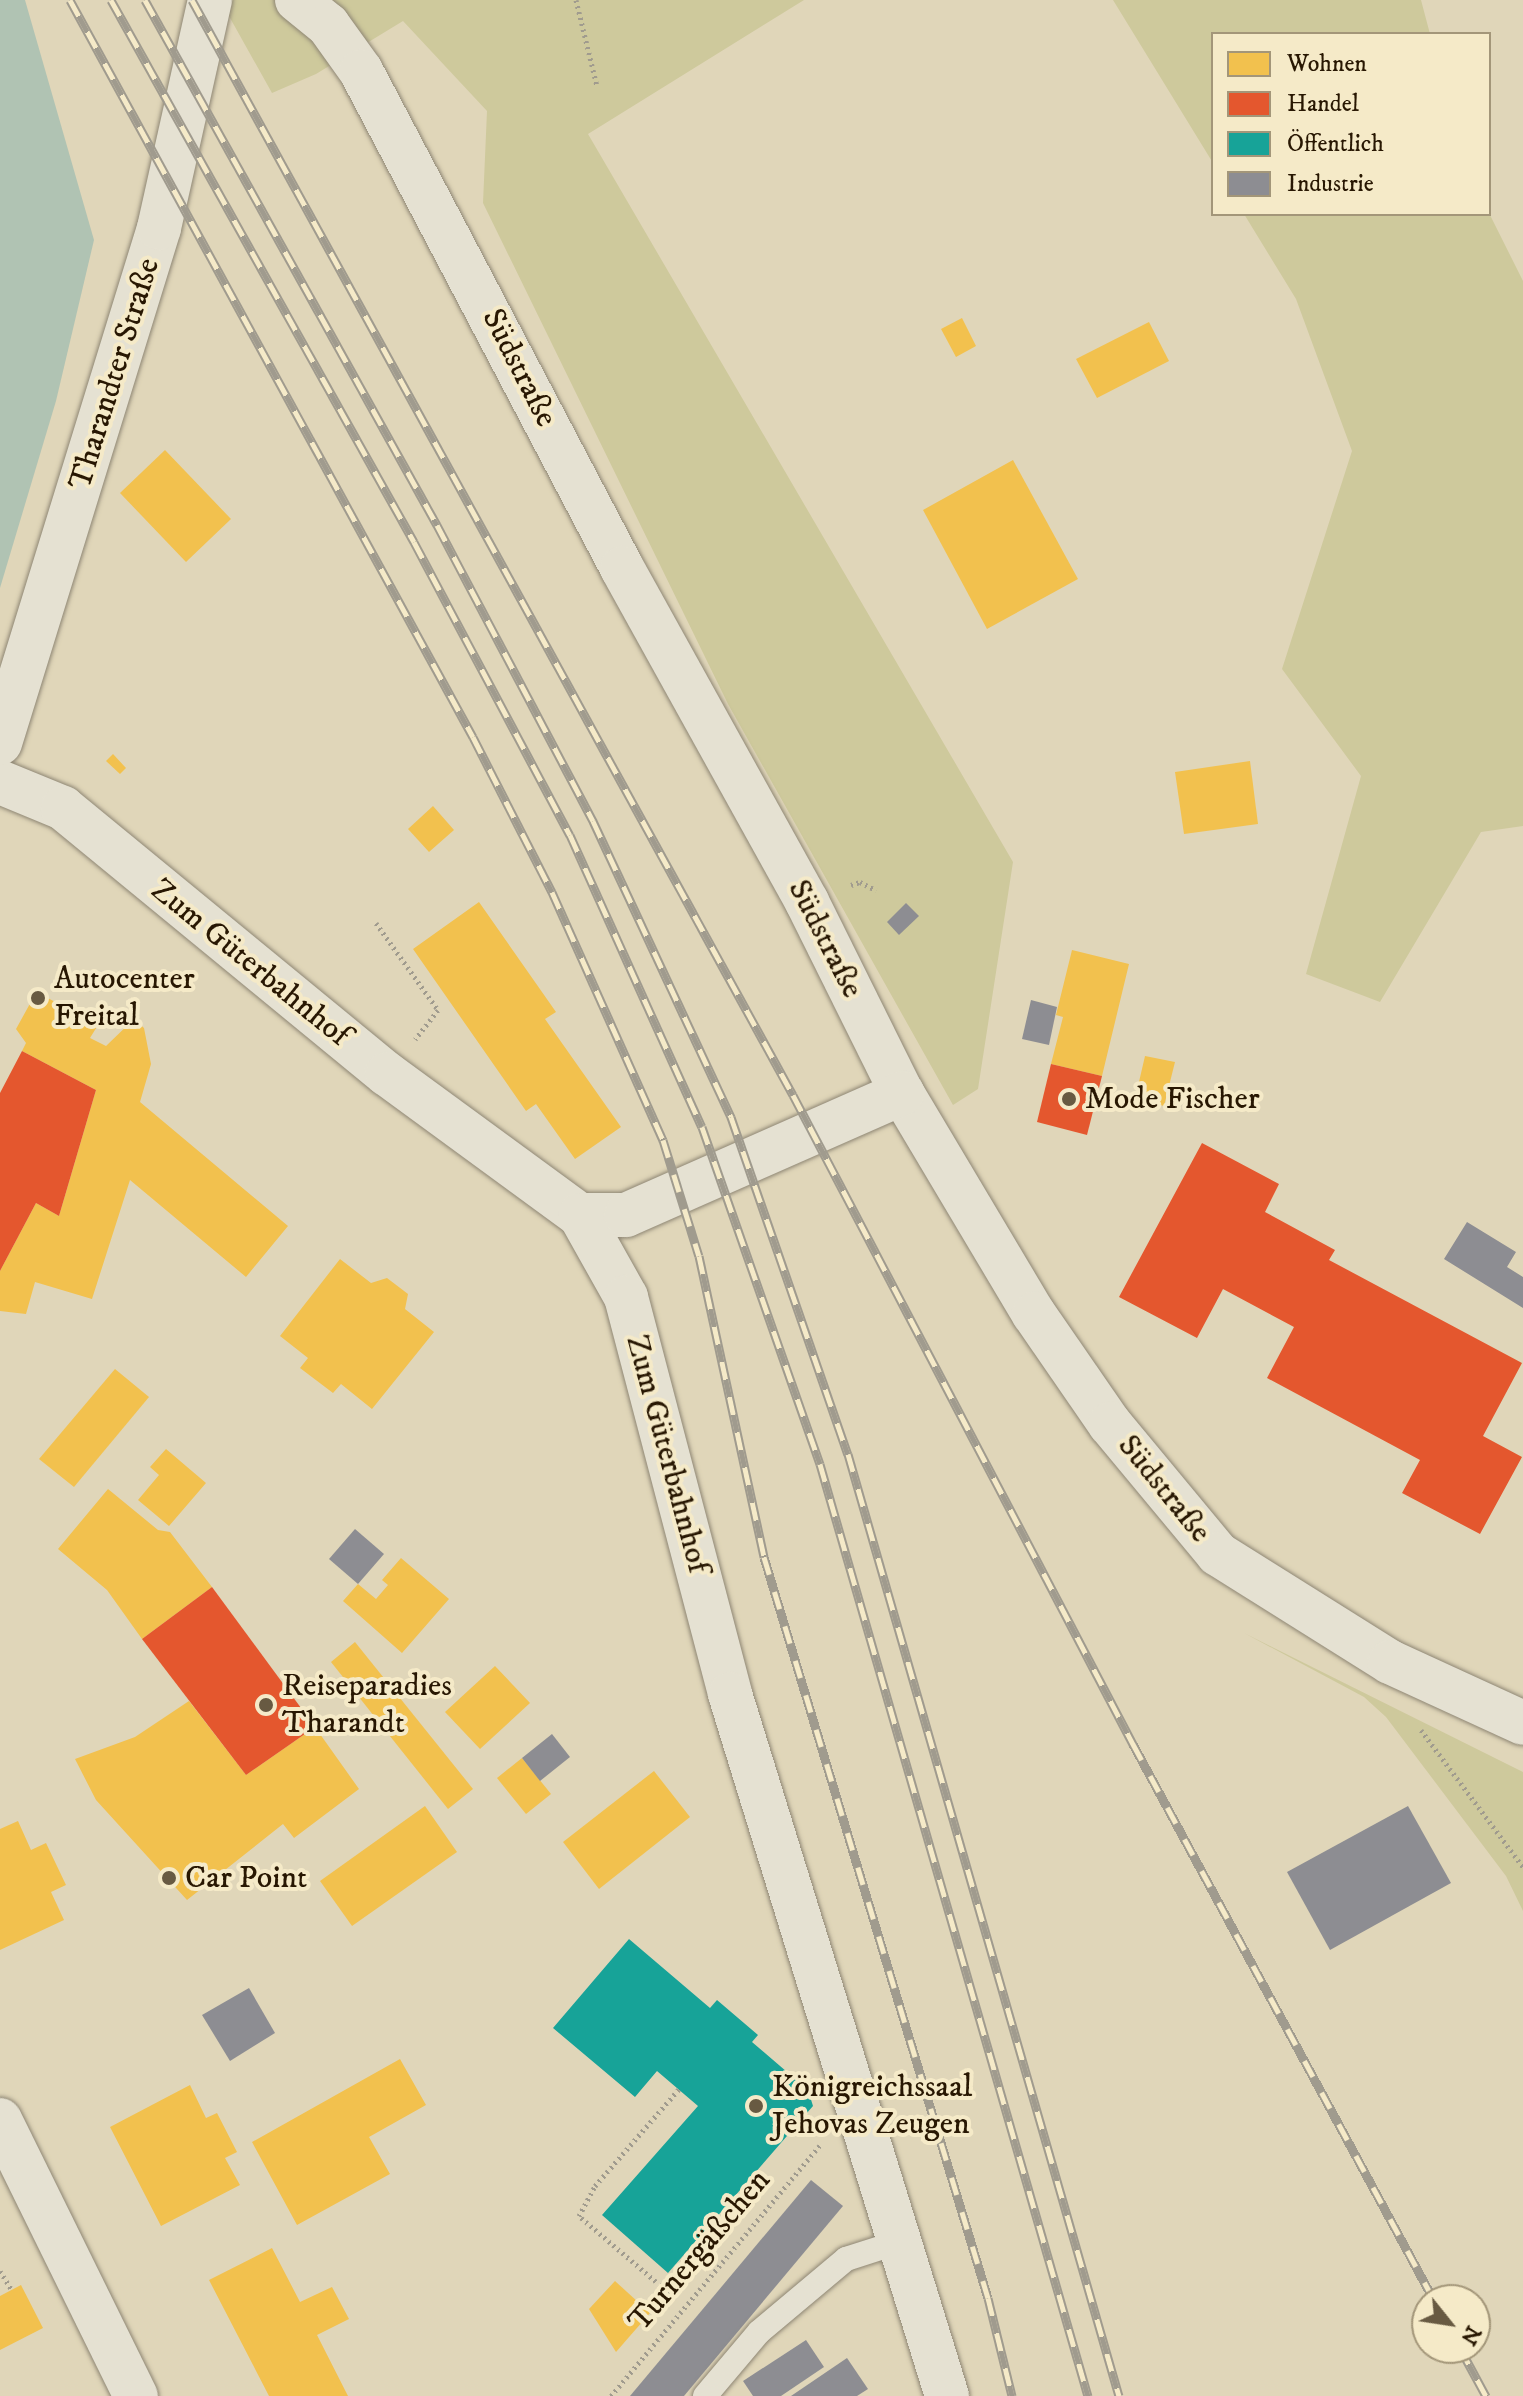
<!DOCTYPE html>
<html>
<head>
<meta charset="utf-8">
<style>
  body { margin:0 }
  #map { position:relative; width:1523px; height:2396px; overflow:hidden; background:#e0d6b9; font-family:"IM FELL DW Pica",serif }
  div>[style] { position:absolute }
  .green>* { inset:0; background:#cec99c }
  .water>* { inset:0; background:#b0c3b3 }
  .homes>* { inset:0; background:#f2c14e }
  .shops>* { inset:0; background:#e4572e }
  .public>* { inset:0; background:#17a398 }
  .industry>* { inset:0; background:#8d8d92 }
  .path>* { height:5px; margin-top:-2.5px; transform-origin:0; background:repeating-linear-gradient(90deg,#a09b8e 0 2px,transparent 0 6px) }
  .roads { filter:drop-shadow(0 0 2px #8e8674) drop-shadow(0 0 2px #8e8674) }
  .lane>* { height:24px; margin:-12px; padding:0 12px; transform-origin:12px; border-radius:12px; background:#e5e1d2 }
  .street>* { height:44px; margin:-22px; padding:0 22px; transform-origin:22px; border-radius:22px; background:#e5e1d2 }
  .secondary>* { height:44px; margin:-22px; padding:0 22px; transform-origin:22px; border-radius:22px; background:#e5e1d2 }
  .rail>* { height:9px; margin-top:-4.5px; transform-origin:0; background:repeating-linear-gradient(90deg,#f5eac8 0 18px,#a09b8e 0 36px); box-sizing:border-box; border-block:2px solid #a09b8e }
  .dots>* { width:22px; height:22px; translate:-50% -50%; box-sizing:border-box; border:4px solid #f5eac8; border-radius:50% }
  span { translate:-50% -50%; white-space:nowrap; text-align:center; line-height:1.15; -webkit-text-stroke:8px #f5eac8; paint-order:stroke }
  .street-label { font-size:32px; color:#281702 }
  .poi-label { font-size:32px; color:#281702 }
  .left { translate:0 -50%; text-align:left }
  .legend { position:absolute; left:1211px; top:32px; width:280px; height:184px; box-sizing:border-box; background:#f5eac8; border:2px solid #a39679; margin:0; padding:10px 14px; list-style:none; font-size:24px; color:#281702 }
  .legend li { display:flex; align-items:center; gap:16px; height:40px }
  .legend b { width:40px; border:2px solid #a39679 }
  .north { position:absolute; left:1411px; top:2284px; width:80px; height:80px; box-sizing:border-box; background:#f5eac8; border:2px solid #a39679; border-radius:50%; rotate:120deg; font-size:22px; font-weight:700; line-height:32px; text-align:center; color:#281702 }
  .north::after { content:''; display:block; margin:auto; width:28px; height:36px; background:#685a42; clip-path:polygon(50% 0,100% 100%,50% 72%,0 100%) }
</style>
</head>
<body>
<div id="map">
  <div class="green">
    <i style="clip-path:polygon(220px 0,804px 0,588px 134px,1013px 862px,978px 1089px,953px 1105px,728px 704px,483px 203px,487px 111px,403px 21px,316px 74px,272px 93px)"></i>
    <i style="clip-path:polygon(1113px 0,1421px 0,1430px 34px,1213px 34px,1213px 163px)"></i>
    <i style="clip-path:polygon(1489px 213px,1523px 281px,1523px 826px,1481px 832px,1380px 1002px,1306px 974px,1361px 776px,1282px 669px,1352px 451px,1296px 299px,1244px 214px)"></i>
    <i style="clip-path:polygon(1244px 1633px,1523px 1772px,1523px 1911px,1506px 1876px,1386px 1717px,1364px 1697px)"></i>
  </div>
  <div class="water">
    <i style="clip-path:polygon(0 0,25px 0,94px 240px,56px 401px,0 588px)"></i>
  </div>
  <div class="homes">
    <i style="clip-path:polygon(962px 318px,976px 346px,956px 357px,941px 329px)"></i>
    <i style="clip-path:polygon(1149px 322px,1169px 361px,1097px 398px,1076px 359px)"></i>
    <i style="clip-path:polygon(165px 450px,231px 519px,186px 562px,120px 493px)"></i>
    <i style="clip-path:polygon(1013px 460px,1078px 579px,987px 629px,923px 510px)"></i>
    <i style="clip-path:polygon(113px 754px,126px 768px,120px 774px,106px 761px)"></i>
    <i style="clip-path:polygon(1250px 761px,1258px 824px,1184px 834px,1175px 772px)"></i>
    <i style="clip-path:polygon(433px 806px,454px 830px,429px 852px,408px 829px)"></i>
    <i style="clip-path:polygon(479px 902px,556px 1012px,545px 1019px,621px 1127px,575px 1159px,536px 1104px,526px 1111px,413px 949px)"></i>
    <i style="clip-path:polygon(1072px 950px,1129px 964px,1102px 1076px,1051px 1064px,1063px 1017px,1056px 1015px)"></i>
    <i style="clip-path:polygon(44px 996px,98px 1025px,90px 1038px,106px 1046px,134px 1019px,144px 1028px,151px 1064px,140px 1102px,288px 1226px,246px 1277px,130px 1180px,92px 1299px,35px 1282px,26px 1314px,0 1311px,0 1271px,36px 1203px,59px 1216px,96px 1090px,22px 1051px,26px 1043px,16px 1029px,32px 1000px)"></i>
    <i style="clip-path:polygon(1145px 1056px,1175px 1062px,1164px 1106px,1135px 1099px)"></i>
    <i style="clip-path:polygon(340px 1259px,371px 1283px,387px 1278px,408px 1294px,405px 1309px,434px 1332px,372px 1409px,341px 1384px,333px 1393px,300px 1368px,308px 1358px,280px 1336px)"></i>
    <i style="clip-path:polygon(115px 1369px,149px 1397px,74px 1487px,39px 1459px)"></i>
    <i style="clip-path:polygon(166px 1449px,206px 1483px,169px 1526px,138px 1500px,159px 1475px,150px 1467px)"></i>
    <i style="clip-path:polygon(108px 1489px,158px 1530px,170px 1532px,212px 1587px,142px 1639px,107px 1590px,58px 1549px)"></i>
    <i style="clip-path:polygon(401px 1558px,449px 1599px,402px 1653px,343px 1601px,358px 1584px,376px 1599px,388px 1585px,382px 1580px)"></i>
    <i style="clip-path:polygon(355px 1642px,473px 1789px,448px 1809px,331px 1662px)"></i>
    <i style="clip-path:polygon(495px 1666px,530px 1703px,480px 1749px,445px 1712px)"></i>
    <i style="clip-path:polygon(189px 1701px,246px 1775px,315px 1727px,359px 1789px,294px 1838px,283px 1824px,187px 1900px,96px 1800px,75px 1759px,135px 1737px)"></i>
    <i style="clip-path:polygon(522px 1758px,551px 1794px,526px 1814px,497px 1778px)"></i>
    <i style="clip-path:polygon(654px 1771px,690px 1817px,599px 1889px,563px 1842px)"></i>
    <i style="clip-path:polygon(425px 1806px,457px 1852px,352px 1926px,320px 1881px)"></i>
    <i style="clip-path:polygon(18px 1821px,31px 1850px,46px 1843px,66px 1885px,51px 1892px,64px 1920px,0 1950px,0 1829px)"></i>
    <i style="clip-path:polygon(400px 2059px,426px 2105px,369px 2137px,390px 2174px,297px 2225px,252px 2142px)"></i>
    <i style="clip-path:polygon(190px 2085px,206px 2118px,217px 2113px,237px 2152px,225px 2158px,240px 2185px,161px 2226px,110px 2127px)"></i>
    <i style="clip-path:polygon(272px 2248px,300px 2302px,332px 2287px,349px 2319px,317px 2335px,348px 2396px,269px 2396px,209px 2280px)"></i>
    <i style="clip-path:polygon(615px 2281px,650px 2313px,616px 2352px,589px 2309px)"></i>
    <i style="clip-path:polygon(21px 2285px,43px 2328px,0 2350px,0 2296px)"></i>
  </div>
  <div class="shops">
    <i style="clip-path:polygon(22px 1051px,96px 1090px,59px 1216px,36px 1203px,0 1271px,0 1093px)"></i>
    <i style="clip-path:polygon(1051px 1064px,1102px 1076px,1087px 1135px,1037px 1122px)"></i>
    <i style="clip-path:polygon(1202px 1143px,1279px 1184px,1265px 1212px,1335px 1250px,1329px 1260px,1522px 1363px,1483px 1436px,1522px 1457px,1480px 1534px,1402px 1493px,1420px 1460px,1267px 1378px,1294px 1327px,1223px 1289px,1197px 1338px,1119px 1297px)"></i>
    <i style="clip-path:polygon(212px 1587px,315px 1727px,246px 1775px,142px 1639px)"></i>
  </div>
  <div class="public">
    <i style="clip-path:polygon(629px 1939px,710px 2008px,717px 2000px,758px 2035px,752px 2042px,808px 2090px,813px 2106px,668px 2273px,602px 2215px,698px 2106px,657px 2071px,635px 2097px,553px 2028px)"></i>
  </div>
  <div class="industry">
    <i style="clip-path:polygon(906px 903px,919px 916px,899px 935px,887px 922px)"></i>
    <i style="clip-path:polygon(1031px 1000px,1057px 1007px,1049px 1045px,1022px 1039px)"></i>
    <i style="clip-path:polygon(1467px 1222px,1516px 1252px,1507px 1267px,1523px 1277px,1523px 1308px,1444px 1259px)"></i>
    <i style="clip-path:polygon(355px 1529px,384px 1554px,358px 1584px,329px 1559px)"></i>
    <i style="clip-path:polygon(552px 1734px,570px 1757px,540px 1781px,522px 1758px)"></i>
    <i style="clip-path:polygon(1408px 1806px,1451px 1883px,1330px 1950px,1287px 1872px)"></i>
    <i style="clip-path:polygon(249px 1988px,275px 2033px,230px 2061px,202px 2015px)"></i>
    <i style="clip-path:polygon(811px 2180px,843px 2206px,684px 2396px,630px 2396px)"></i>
    <i style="clip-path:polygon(806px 2340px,824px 2367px,781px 2396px,753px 2396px,743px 2381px)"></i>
    <i style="clip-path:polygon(847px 2358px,868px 2389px,857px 2396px,791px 2396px)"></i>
  </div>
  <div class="path">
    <i style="left:576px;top:0;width:89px;rotate:76.3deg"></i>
    <i style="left:851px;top:885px;width:9px;rotate:-18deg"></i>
    <i style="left:860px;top:882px;width:18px;rotate:27deg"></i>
    <i style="left:376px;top:923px;width:107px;rotate:54.5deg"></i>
    <i style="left:438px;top:1010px;width:37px;rotate:128deg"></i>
    <i style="left:1421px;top:1730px;width:171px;rotate:53.3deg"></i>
    <i style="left:0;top:2271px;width:22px;rotate:58deg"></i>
    <i style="left:674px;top:2297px;width:125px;rotate:-139.5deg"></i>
    <i style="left:579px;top:2216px;width:34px;rotate:-62deg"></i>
    <i style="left:595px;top:2186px;width:128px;rotate:-49.1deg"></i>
    <i style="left:611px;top:2396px;width:327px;rotate:-50.2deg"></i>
  </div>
  <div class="roads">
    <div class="lane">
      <i style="left:705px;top:2396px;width:84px;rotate:-49.8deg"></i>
      <i style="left:759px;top:2332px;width:114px;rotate:-40deg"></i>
      <i style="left:846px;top:2259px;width:56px;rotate:-17.8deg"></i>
    </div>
    <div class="street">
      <i style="left:297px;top:0;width:40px;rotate:39deg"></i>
      <i style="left:328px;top:25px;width:57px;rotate:54.3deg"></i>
      <i style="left:361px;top:71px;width:561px;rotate:62.29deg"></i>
      <i style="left:622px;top:568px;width:382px;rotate:61deg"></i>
      <i style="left:807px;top:902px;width:213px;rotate:63.6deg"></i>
      <i style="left:902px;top:1093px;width:257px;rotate:59.2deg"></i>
      <i style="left:1034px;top:1314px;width:134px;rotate:55.4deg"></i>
      <i style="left:1110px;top:1424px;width:169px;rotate:50.3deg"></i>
      <i style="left:1218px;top:1554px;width:203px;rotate:32.1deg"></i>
      <i style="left:1390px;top:1662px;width:146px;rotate:24.6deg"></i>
      <i style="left:0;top:782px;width:68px;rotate:22.4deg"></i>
      <i style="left:63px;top:808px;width:419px;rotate:39.4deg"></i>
      <i style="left:387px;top:1074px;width:239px;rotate:36.2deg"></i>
      <i style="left:580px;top:1215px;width:94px;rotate:60.7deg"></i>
      <i style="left:626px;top:1297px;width:410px;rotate:75.3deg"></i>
      <i style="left:730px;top:1694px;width:735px;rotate:72.82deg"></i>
      <i style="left:580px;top:1215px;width:46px"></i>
      <i style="left:626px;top:1215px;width:302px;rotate:-23.8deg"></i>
    </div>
    <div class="secondary">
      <i style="left:0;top:743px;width:539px;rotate:-72.84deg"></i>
      <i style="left:159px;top:228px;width:234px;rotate:-77.4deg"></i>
      <i style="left:0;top:2120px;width:308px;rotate:63.8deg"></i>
    </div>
  </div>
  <div class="rail">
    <i style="left:70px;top:0;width:840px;rotate:61.33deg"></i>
    <i style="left:473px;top:737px;width:174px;rotate:63deg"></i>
    <i style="left:552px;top:892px;width:272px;rotate:65.9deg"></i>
    <i style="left:663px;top:1140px;width:121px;rotate:72.8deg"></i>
    <i style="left:699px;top:1256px;width:308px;rotate:77.8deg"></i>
    <i style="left:764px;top:1557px;width:774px;rotate:73.18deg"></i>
    <i style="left:988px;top:2298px;width:101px;rotate:76.2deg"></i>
    <i style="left:111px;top:0;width:621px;rotate:60.79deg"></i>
    <i style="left:414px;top:542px;width:332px;rotate:62deg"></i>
    <i style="left:570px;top:835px;width:320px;rotate:65.7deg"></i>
    <i style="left:702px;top:1127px;width:357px;rotate:70.7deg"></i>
    <i style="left:820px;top:1464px;width:970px;rotate:73.96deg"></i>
    <i style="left:145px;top:0;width:601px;rotate:60.92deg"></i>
    <i style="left:437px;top:525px;width:335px;rotate:62.2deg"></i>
    <i style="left:593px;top:821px;width:327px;rotate:65deg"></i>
    <i style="left:731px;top:1117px;width:357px;rotate:70.9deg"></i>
    <i style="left:848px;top:1454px;width:980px;rotate:73.95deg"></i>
    <i style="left:192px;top:0;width:1249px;rotate:61.24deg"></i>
    <i style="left:793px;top:1095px;width:733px;rotate:62.35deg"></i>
    <i style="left:1133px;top:1744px;width:632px;rotate:61.57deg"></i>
    <i style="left:1460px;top:2348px;width:55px;rotate:61.6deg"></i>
  </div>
  <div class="dots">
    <i style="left:38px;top:998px;background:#685a42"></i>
    <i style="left:1069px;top:1099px;background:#685a42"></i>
    <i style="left:266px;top:1705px;background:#685a42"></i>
    <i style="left:169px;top:1878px;background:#685a42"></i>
    <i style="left:756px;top:2106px;background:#685a42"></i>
  </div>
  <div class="street-label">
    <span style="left:519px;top:368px;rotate:63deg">Südstraße</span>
    <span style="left:115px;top:374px;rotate:-73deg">Tharandter Straße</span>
    <span style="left:825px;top:939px;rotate:63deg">Südstraße</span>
    <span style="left:250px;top:963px;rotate:39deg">Zum Güterbahnhof</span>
    <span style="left:667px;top:1454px;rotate:75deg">Zum Güterbahnhof</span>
    <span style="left:1164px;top:1489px;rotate:51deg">Südstraße</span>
    <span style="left:700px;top:2251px;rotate:-50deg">Turnergäßchen</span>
  </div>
  <div class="poi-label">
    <span class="left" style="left:54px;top:998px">Autocenter<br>Freital</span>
    <span class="left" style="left:1085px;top:1099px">Mode Fischer</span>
    <span class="left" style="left:282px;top:1705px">Reiseparadies<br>Tharandt</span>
    <span class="left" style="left:185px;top:1878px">Car Point</span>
    <span class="left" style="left:772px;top:2106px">Königreichssaal<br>Jehovas Zeugen</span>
  </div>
  <ul class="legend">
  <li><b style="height:22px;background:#f2c14e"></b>Wohnen</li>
  <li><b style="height:22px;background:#e4572e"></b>Handel</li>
  <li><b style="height:22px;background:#17a398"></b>Öffentlich</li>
  <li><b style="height:22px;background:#8d8d92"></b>Industrie</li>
  </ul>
  <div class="north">N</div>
</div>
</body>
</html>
